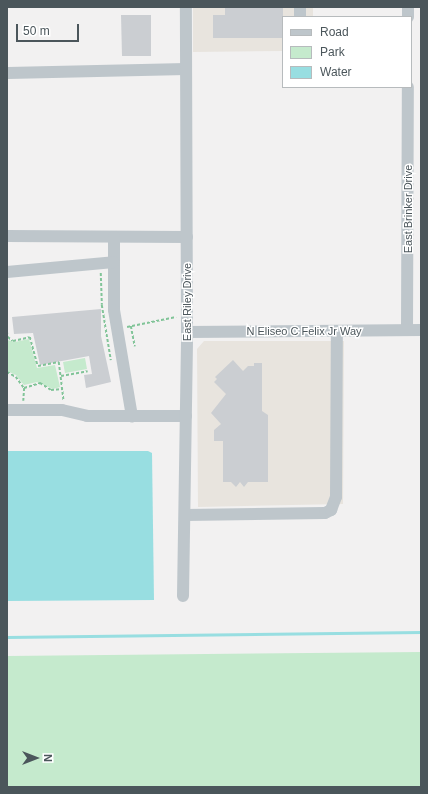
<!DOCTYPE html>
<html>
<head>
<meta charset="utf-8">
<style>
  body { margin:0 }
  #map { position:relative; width:428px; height:794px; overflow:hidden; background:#f2f1f1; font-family:Helvetica,sans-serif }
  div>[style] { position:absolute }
  .commercial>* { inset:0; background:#e8e4de }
  .green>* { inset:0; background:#c5eacd }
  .water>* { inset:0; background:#98dee1 }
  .stream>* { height:2.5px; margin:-1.25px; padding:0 1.25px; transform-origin:1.25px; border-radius:1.25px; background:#98dee1 }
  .building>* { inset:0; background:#cbced2 }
  .path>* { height:1.5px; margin-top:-0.75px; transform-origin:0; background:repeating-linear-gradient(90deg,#81c498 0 3px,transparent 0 5px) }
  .minor>* { height:12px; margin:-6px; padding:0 6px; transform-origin:6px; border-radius:6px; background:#bec6cb }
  span { translate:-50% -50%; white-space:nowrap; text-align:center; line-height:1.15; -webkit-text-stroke:3px #fff; paint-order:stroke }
  .street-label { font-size:11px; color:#4b565b }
  .frame { position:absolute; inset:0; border:8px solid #4b565b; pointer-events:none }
  .legend { position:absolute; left:282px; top:16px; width:130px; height:72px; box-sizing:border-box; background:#fff; border:1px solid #b7bbbd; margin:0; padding:5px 7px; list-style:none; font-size:12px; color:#4b565b }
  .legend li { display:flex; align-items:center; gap:8px; height:20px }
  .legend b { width:20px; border:1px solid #b7bbbd }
  .north { position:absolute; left:16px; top:738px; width:40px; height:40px; -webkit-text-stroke:3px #fff; paint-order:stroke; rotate:90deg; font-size:11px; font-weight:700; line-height:16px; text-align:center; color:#4b565b }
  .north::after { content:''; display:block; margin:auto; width:14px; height:18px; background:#4b565b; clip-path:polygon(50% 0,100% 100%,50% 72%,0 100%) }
  .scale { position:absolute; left:16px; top:24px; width:63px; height:18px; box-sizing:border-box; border:2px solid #4b565b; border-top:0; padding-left:5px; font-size:12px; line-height:14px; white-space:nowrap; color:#4b565b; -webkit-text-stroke:3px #fff; paint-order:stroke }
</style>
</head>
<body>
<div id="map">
  <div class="commercial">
    <i style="clip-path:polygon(193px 7px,313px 7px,313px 17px,283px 17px,283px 51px,193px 52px)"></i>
    <i style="clip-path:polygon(204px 341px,344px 341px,343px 504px,198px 507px,197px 349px)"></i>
  </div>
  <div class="green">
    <i style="clip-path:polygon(29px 339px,37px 368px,55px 365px,60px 387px,53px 389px,37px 382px,24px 385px,16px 375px,7px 371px,7px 340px,15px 342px)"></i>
    <i style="clip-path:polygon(85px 358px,87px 369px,65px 373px,63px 362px)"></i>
    <i style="clip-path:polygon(421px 652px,421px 787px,7px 787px,7px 656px)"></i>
  </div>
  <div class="water">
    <i style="clip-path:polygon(7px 451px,148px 451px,152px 453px,154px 600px,7px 601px)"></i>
  </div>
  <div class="stream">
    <i style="left:7px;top:637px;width:414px;rotate:-0.7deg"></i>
  </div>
  <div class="building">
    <i style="clip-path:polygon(225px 7px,283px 7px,283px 38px,213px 38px,213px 15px,225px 15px)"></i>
    <i style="clip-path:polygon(121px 15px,151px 15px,151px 56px,122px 56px)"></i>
    <i style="clip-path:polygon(101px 309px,101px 336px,111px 382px,86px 388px,84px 375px,92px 374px,89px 356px,40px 365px,33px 333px,14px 334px,12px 317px)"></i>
    <i style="clip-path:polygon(233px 360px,243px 371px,248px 366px,254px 366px,254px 363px,262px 363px,262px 411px,268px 415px,268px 482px,248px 482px,244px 487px,240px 482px,236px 487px,231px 482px,223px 482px,223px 441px,214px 441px,214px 430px,221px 424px,211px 413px,226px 394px,214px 382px,217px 379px,215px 377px)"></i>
  </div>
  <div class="path">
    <i style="left:101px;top:273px;width:32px;rotate:88deg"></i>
    <i style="left:102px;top:305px;width:56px;rotate:80.7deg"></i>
    <i style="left:131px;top:326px;width:21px;rotate:79deg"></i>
    <i style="left:127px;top:327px;width:50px;rotate:-11.5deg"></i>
    <i style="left:7px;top:331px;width:6px;rotate:81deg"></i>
    <i style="left:8px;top:337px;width:6px;rotate:39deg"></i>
    <i style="left:13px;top:341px;width:17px;rotate:-13deg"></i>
    <i style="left:30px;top:337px;width:30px;rotate:75deg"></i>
    <i style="left:38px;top:366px;width:21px;rotate:-11deg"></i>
    <i style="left:59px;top:362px;width:39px;rotate:83deg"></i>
    <i style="left:7px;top:372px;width:10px;rotate:29deg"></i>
    <i style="left:16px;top:377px;width:14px;rotate:54deg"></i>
    <i style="left:24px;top:388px;width:17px;rotate:-17deg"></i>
    <i style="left:40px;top:383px;width:13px;rotate:32deg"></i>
    <i style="left:51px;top:390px;width:12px;rotate:-5deg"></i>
    <i style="left:61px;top:376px;width:27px;rotate:-10deg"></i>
    <i style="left:23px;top:401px;width:13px;rotate:-86deg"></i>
  </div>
  <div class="minor">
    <i style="left:300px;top:17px;width:10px;rotate:-90deg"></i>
    <i style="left:408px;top:17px;width:10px;rotate:-90deg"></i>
    <i style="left:8px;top:73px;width:178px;rotate:-1.3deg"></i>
    <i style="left:7px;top:236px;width:180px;rotate:0.3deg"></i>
    <i style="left:114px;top:237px;width:73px;rotate:90deg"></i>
    <i style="left:114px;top:310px;width:108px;rotate:80.4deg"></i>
    <i style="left:7px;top:272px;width:107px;rotate:-5.3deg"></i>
    <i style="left:407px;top:330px;width:243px;rotate:-89.8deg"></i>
    <i style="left:187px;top:332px;width:234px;rotate:-0.5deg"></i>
    <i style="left:7px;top:410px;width:55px"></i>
    <i style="left:62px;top:410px;width:26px;rotate:13deg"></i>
    <i style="left:87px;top:416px;width:99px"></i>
    <i style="left:185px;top:515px;width:140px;rotate:-0.8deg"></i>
    <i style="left:325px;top:513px;width:7px;rotate:-27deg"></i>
    <i style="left:331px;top:510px;width:14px;rotate:-69deg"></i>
    <i style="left:336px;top:497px;width:166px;rotate:-89.7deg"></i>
    <i style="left:183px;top:596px;width:264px;rotate:-89.1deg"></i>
    <i style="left:187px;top:332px;width:325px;rotate:-90.2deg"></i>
  </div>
  <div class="street-label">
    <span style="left:408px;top:209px;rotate:-90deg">East Brinker Drive</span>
    <span style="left:187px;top:302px;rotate:-90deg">East Riley Drive</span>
    <span style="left:304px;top:331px">N Eliseo C Felix Jr Way</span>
  </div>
  <div class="frame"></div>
  <ul class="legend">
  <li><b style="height:5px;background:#bec6cb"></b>Road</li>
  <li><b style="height:11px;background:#c5eacd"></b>Park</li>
  <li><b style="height:11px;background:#98dee1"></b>Water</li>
  </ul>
  <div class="north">N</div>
  <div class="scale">50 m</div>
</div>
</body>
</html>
